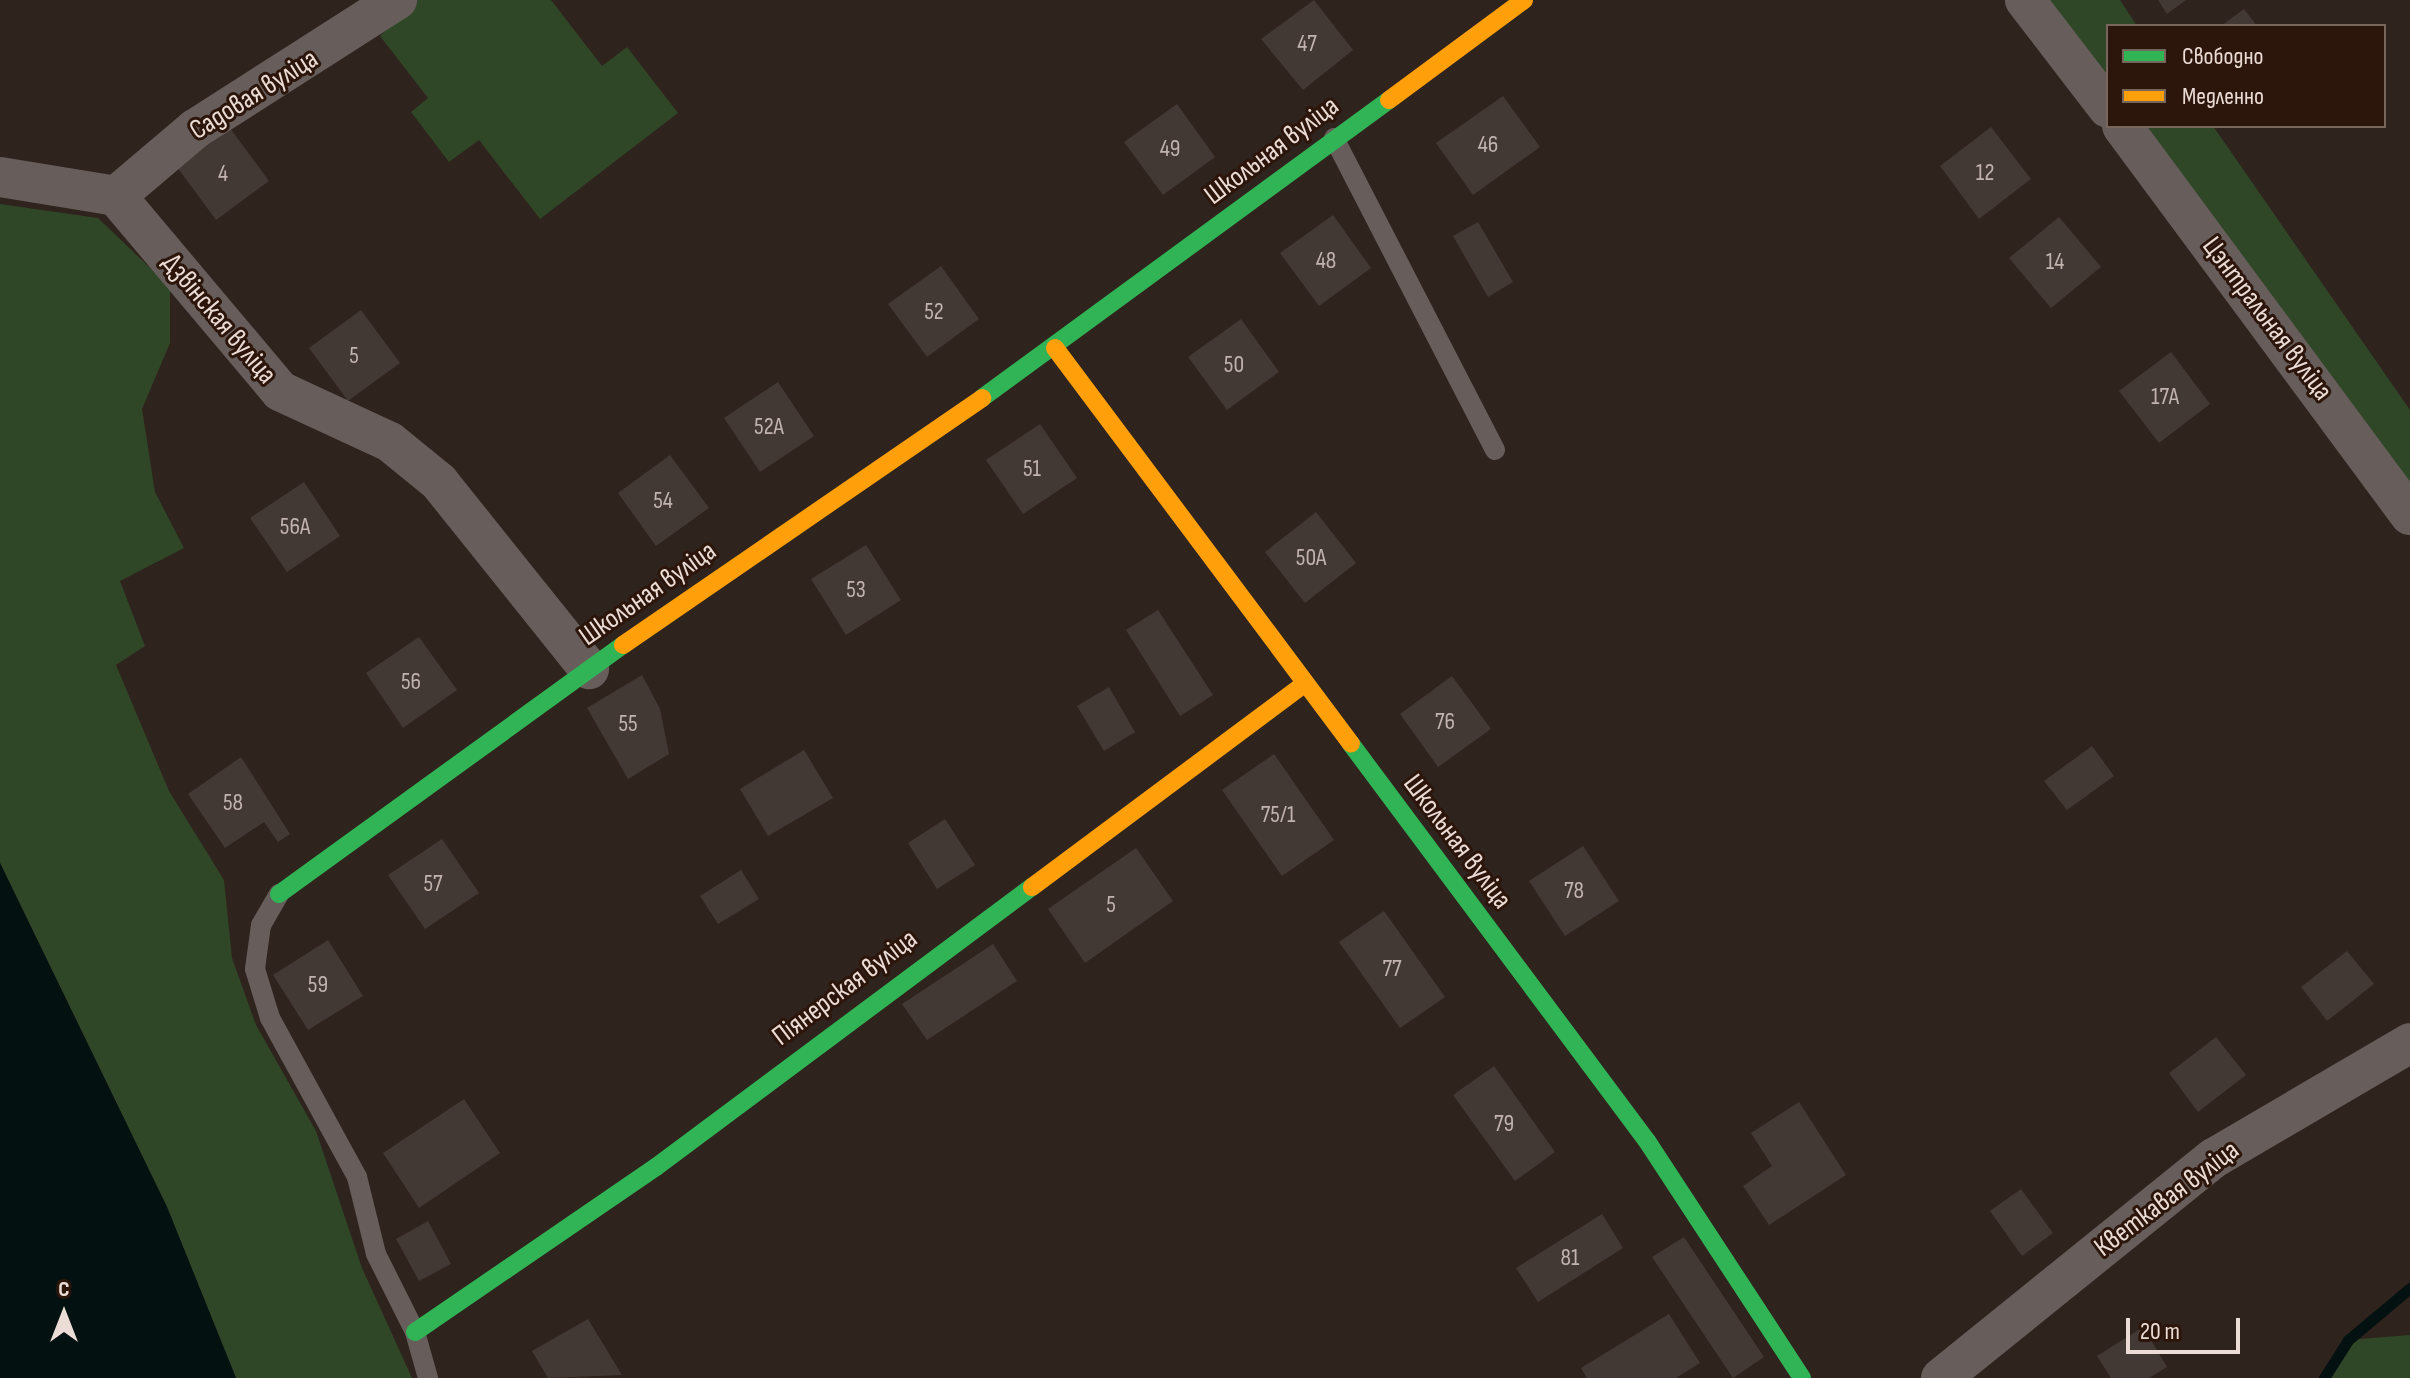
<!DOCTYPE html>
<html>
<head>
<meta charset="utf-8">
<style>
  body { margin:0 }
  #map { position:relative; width:2410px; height:1378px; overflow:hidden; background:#2f231d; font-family:"Sofia Sans Condensed",sans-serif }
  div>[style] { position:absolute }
  .green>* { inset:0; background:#2f4627 }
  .water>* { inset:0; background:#041111 }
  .stream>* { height:11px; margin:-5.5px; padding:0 5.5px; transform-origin:5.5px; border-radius:5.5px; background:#041111 }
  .building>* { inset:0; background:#433934 }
  .lane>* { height:20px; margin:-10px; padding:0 10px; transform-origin:10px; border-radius:10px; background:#675e5c }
  .street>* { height:40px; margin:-20px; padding:0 20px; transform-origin:20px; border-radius:20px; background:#675e5c }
  .fast>* { height:18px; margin:-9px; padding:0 9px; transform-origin:9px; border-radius:9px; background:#30b455 }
  .slow>* { height:18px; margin:-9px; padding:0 9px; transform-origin:9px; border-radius:9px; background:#ff9f0a }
  span { translate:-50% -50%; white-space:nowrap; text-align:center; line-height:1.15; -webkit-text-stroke:6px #2c160c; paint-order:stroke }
  .number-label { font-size:24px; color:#c1b3ad }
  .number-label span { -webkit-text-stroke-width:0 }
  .street-label { font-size:28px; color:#ebdcd5 }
  .legend { position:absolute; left:2106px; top:24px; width:280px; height:104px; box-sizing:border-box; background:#2c160c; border:2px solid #78655c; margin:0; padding:10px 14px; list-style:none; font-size:24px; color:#ebdcd5 }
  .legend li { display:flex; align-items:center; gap:16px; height:40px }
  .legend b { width:40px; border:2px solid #78655c }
  .north { position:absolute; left:24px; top:1274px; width:80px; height:80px; -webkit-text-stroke:6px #2c160c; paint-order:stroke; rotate:0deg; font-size:22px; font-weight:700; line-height:32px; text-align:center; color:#ebdcd5 }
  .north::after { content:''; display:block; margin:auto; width:28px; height:36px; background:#ebdcd5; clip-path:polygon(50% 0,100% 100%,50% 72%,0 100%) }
  .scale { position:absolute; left:2126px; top:1318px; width:114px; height:36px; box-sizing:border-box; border:4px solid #ebdcd5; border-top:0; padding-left:10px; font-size:24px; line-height:28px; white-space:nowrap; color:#ebdcd5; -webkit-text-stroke:6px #2c160c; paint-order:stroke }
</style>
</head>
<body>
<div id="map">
  <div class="green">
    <i style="clip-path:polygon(416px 0,551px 0,602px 66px,627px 47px,678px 113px,540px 219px,479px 140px,449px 162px,411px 112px,428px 98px,380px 36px)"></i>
    <i style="clip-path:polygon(2047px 0,2120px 0,2137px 26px,2108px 26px,2108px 78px)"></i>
    <i style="clip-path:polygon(2146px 126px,2213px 126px,2410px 410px,2410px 485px)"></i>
    <i style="clip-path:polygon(0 204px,98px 218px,170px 287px,170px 343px,142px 409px,155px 492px,184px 548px,120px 581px,145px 646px,116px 665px,169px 791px,224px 880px,232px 958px,256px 1025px,316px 1131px,362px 1268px,412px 1378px,236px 1378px,167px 1207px,0 863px)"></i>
    <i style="clip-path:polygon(2410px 1335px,2410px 1378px,2324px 1378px,2348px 1340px)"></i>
  </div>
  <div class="water">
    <i style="clip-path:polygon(0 863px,167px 1207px,236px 1378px,0 1378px)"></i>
  </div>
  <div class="stream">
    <i style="left:2324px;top:1378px;width:45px;rotate:-57.7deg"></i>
    <i style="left:2348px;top:1340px;width:81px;rotate:-40deg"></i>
  </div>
  <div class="building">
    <i style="clip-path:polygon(1314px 0,1353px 50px,1303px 90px,1261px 39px)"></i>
    <i style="clip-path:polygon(2158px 0,2186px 0,2167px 14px)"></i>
    <i style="clip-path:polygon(2244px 9px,2257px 26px,2221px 26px)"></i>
    <i style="clip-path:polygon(1503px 96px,1540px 147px,1473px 195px,1436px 143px)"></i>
    <i style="clip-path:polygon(1177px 104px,1215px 157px,1163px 195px,1124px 142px)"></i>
    <i style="clip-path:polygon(1991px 127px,2031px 179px,1979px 219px,1940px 166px)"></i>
    <i style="clip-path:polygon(230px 128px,269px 181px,216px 220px,177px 167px)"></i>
    <i style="clip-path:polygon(1333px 215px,1371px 268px,1319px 306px,1280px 253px)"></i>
    <i style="clip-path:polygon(2059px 217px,2101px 267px,2051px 308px,2009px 258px)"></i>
    <i style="clip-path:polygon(1478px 222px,1513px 282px,1488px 297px,1453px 236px)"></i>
    <i style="clip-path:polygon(941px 266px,979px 319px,927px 357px,888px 304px)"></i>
    <i style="clip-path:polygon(361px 310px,400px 363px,348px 401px,309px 348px)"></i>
    <i style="clip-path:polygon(1241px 319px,1279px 372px,1227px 410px,1188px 357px)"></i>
    <i style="clip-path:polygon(2171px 352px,2210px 404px,2159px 443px,2119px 391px)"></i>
    <i style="clip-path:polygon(778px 382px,814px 436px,760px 472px,724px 418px)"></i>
    <i style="clip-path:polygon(1040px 424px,1077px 478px,1023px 514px,986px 460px)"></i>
    <i style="clip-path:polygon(670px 455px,709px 508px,656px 546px,618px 493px)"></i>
    <i style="clip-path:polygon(304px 482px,340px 536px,287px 572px,250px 518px)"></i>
    <i style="clip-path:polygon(1316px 512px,1356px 563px,1305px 603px,1265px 552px)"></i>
    <i style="clip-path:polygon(866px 545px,901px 600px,846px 635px,811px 579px)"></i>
    <i style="clip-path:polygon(1158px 610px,1213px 695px,1180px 716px,1126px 630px)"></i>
    <i style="clip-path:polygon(419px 637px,457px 690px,403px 728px,366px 673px)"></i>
    <i style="clip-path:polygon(642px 675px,660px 709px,669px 754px,628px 779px,587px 708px)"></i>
    <i style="clip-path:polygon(1452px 676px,1491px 729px,1438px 767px,1400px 714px)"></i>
    <i style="clip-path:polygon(1109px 687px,1135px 732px,1104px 751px,1077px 706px)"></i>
    <i style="clip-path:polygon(2092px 746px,2114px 776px,2067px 810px,2044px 781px)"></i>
    <i style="clip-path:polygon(804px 750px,833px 798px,768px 836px,740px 789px)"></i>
    <i style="clip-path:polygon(1274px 754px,1334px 840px,1282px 876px,1222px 790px)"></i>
    <i style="clip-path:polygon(241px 757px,290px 834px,278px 842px,264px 822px,225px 848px,188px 794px)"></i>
    <i style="clip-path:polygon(945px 819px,975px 865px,937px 889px,908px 843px)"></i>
    <i style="clip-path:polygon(442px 839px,479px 893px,425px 929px,388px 875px)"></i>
    <i style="clip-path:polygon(1583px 846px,1619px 901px,1565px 936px,1529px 881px)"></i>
    <i style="clip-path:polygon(1136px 848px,1173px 901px,1085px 963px,1048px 909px)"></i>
    <i style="clip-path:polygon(741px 870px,759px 899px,718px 924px,700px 896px)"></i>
    <i style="clip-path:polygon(1384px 911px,1445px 997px,1400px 1028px,1339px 942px)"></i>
    <i style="clip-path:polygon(328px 940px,363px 996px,308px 1030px,273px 975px)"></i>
    <i style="clip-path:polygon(993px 944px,1017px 981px,927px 1040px,902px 1004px)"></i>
    <i style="clip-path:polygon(2347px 951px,2374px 984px,2327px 1021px,2301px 987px)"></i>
    <i style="clip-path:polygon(2216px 1037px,2246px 1075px,2198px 1112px,2169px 1073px)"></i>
    <i style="clip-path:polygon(1494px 1066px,1555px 1152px,1515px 1181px,1453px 1095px)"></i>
    <i style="clip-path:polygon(464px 1099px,500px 1153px,419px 1208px,383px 1153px)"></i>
    <i style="clip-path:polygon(1799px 1102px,1846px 1175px,1769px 1225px,1743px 1186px,1772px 1166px,1751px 1133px)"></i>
    <i style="clip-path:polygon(2021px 1189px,2053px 1233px,2022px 1256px,1990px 1211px)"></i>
    <i style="clip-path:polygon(1602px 1214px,1623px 1248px,1538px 1302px,1516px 1268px)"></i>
    <i style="clip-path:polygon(428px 1221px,451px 1264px,419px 1281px,396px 1239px)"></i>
    <i style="clip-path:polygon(1684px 1237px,1764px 1357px,1733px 1378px,1652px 1257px)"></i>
    <i style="clip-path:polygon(1669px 1314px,1700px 1363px,1676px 1378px,1587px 1378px,1581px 1368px)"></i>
    <i style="clip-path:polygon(588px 1319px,622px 1375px,548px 1378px,532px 1351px)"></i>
    <i style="clip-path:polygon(2143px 1327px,2167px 1367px,2149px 1378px,2111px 1378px,2097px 1356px)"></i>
  </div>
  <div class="lane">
    <i style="left:1334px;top:138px;width:351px;rotate:62.7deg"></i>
    <i style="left:279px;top:894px;width:36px;rotate:120deg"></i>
    <i style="left:261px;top:925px;width:44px;rotate:97.8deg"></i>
    <i style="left:255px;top:969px;width:51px;rotate:73deg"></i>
    <i style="left:270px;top:1018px;width:181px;rotate:61.3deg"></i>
    <i style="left:357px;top:1177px;width:79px;rotate:76.1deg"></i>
    <i style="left:376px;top:1254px;width:87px;rotate:63.4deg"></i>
    <i style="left:415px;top:1332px;width:48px;rotate:74.2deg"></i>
  </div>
  <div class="street">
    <i style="left:2025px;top:0;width:136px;rotate:52.5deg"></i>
    <i style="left:2122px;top:126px;width:484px;rotate:53.5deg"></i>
    <i style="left:0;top:177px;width:118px;rotate:9.3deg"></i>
    <i style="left:116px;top:196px;width:255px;rotate:49.9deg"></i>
    <i style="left:280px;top:391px;width:121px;rotate:24.9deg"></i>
    <i style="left:390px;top:442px;width:63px;rotate:39.2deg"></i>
    <i style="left:439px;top:482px;width:240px;rotate:51.3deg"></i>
    <i style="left:116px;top:196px;width:104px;rotate:-40.3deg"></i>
    <i style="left:195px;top:129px;width:240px;rotate:-32.6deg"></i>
    <i style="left:1941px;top:1378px;width:351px;rotate:-38.9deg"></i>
    <i style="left:2214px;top:1158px;width:227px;rotate:-30.4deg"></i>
  </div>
  <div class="fast">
    <i style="left:982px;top:398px;width:504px;rotate:-36.21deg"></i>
    <i style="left:1351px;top:744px;width:495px;rotate:53.3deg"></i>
    <i style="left:1647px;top:1141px;width:283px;rotate:56.8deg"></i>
    <i style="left:279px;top:894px;width:425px;rotate:-35.9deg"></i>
    <i style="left:415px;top:1332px;width:292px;rotate:-34.4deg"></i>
    <i style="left:656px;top:1167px;width:469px;rotate:-36.7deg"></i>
  </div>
  <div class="slow">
    <i style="left:1389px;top:100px;width:168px;rotate:-36.5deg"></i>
    <i style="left:1055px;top:348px;width:494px;rotate:53.2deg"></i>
    <i style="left:623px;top:645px;width:436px;rotate:-34.5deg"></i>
    <i style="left:1032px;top:887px;width:339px;rotate:-36.7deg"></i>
  </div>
  <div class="number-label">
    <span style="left:1307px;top:44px">47</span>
    <span style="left:1488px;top:145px">46</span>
    <span style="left:1170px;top:149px">49</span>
    <span style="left:1985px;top:173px">12</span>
    <span style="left:223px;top:174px">4</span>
    <span style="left:1326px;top:261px">48</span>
    <span style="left:2055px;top:262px">14</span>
    <span style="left:934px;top:312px">52</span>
    <span style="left:354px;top:356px">5</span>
    <span style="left:1234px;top:365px">50</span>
    <span style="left:2165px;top:397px">17А</span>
    <span style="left:769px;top:427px">52А</span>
    <span style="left:1032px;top:469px">51</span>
    <span style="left:663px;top:501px">54</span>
    <span style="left:295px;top:527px">56А</span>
    <span style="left:1311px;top:558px">50А</span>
    <span style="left:856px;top:590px">53</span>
    <span style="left:411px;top:682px">56</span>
    <span style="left:1445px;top:722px">76</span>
    <span style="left:628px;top:724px">55</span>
    <span style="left:233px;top:803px">58</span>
    <span style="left:1278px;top:815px">75/1</span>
    <span style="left:433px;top:884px">57</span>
    <span style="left:1574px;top:891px">78</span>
    <span style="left:1111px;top:905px">5</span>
    <span style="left:1392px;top:969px">77</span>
    <span style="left:318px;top:985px">59</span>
    <span style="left:1504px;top:1124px">79</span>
    <span style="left:1570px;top:1258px">81</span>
  </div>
  <div class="street-label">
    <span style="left:254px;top:95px;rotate:-32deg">Садовая вуліца</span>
    <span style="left:1272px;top:151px;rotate:-37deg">Школьная вуліца</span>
    <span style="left:219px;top:319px;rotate:50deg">Дзвінская вуліца</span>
    <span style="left:2267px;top:319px;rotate:53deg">Цэнтральная вуліца</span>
    <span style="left:648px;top:594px;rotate:-35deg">Школьная вуліца</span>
    <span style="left:1457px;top:842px;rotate:53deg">Школьная вуліца</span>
    <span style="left:845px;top:988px;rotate:-37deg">Піянерская вуліца</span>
    <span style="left:2167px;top:1199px;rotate:-37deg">Кветкавая вуліца</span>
  </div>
  <ul class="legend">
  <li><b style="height:10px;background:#30b455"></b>Свободно</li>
  <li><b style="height:10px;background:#ff9f0a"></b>Медленно</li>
  </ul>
  <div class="north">С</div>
  <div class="scale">20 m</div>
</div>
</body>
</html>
